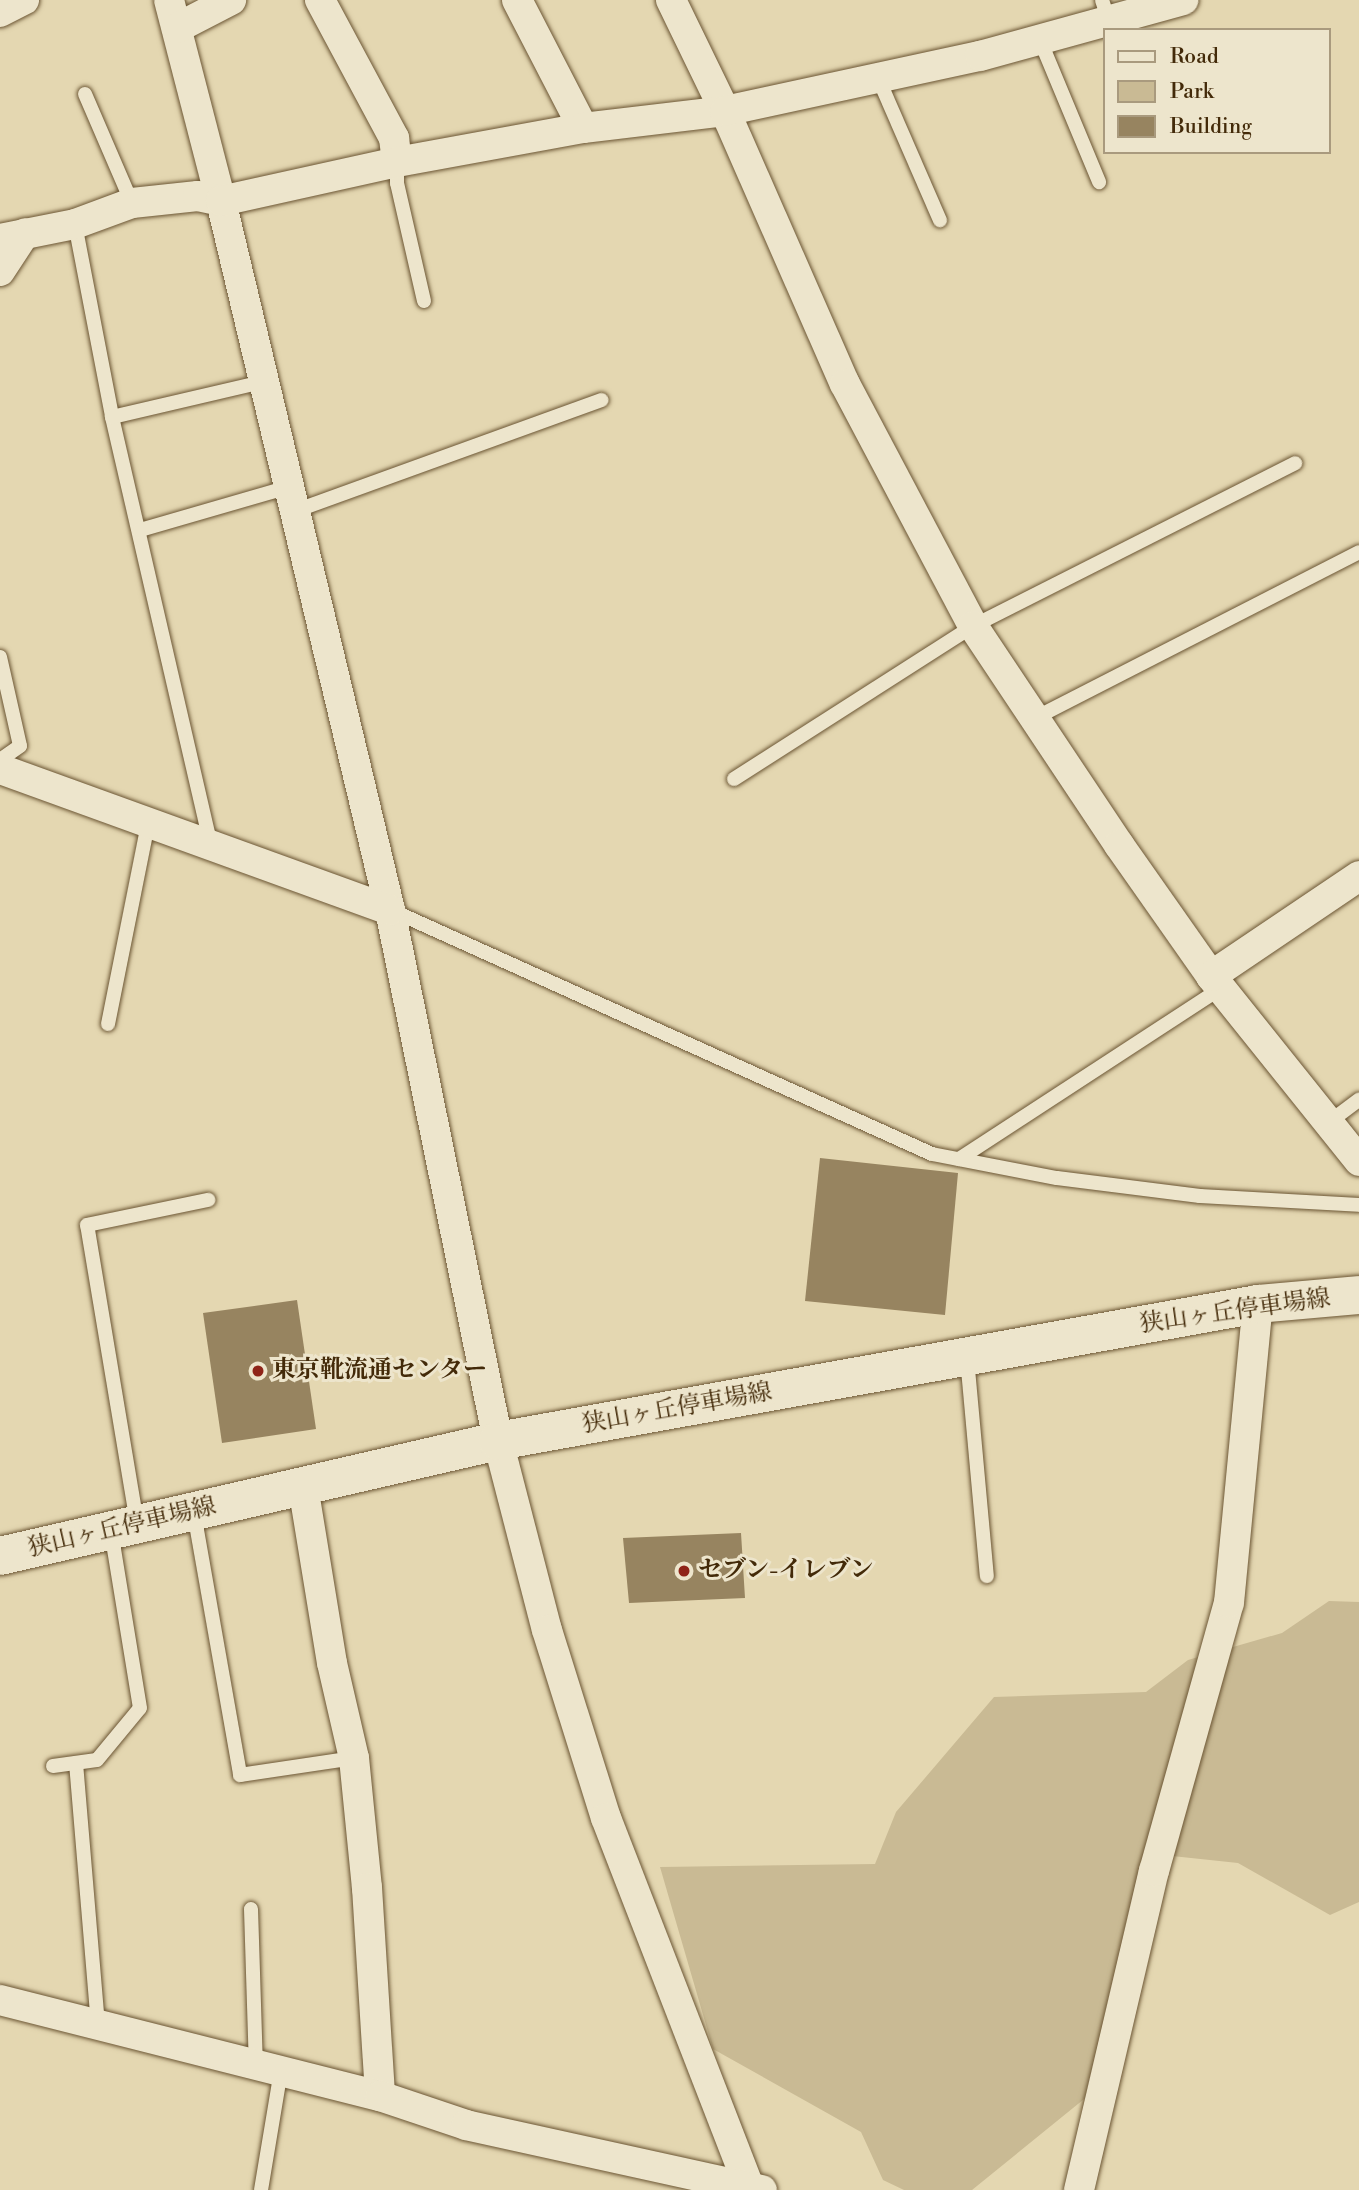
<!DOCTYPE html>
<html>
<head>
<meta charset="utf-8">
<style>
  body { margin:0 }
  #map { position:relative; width:1359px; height:2190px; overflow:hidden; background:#e4d7b1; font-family:"Libre Bodoni","Noto Serif JP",serif }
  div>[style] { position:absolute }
  .green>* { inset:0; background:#c9ba94 }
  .building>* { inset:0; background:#978460 }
  .roads { filter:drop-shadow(0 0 2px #6b5533) drop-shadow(0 0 2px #6b5533) }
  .lane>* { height:14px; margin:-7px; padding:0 7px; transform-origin:7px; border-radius:7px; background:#ede5cc }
  .street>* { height:30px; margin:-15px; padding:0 15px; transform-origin:15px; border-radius:15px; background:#ede5cc }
  .secondary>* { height:38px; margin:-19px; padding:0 19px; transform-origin:19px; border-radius:19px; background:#ede5cc }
  .dots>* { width:19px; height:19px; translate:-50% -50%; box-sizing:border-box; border:4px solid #ede5cc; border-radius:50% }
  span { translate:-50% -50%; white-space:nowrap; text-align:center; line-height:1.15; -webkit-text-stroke:6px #ede5cc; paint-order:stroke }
  .street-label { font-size:24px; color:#432a09 }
  .poi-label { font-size:24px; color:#432a09; font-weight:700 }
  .left { translate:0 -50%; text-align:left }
  .legend { position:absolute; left:1103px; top:28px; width:228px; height:126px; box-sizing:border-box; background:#ede5cc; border:2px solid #a99a7e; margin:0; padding:9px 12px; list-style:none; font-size:21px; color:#432a09 }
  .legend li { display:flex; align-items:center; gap:14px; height:35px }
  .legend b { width:35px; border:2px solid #a99a7e }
</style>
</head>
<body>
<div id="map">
  <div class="green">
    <i style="clip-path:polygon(1329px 1601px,1359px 1602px,1359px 1902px,1330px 1915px,1238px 1863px,1144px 1853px,1094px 2091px,972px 2190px,904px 2190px,883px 2180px,861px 2132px,713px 2049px,660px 1867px,875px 1864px,896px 1812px,994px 1697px,1146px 1692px,1188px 1660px,1282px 1633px)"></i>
  </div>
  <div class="building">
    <i style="clip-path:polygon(820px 1158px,958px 1173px,945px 1315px,805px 1301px)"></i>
    <i style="clip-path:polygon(297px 1300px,316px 1429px,222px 1443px,203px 1313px)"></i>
    <i style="clip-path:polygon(741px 1533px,745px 1598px,629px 1603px,623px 1538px)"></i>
  </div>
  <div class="roads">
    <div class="lane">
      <i style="left:1102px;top:0;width:22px;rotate:72deg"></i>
      <i style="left:1040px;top:40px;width:154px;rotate:67.4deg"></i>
      <i style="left:879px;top:80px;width:153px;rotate:66.5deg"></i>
      <i style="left:85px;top:94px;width:119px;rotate:66.7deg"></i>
      <i style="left:397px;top:162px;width:21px;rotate:90deg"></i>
      <i style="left:397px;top:183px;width:121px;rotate:77.1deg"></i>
      <i style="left:75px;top:224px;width:197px;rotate:79.1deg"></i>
      <i style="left:112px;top:417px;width:440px;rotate:77deg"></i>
      <i style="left:112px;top:417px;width:155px;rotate:-13.1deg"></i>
      <i style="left:295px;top:511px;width:326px;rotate:-19.9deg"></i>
      <i style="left:140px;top:530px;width:155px;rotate:-16.1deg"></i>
      <i style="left:0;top:657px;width:91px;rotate:77.3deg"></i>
      <i style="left:20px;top:746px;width:24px;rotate:145deg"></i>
      <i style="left:1035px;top:718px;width:364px;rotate:-27.1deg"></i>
      <i style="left:734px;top:779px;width:284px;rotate:-32.6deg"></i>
      <i style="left:973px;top:626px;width:361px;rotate:-26.8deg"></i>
      <i style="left:391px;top:910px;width:593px;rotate:24.28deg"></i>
      <i style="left:932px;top:1154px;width:127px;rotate:10.9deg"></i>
      <i style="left:1057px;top:1178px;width:144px;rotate:7.2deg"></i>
      <i style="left:1200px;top:1196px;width:159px;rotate:3.2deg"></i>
      <i style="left:108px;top:1024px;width:204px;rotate:-78.7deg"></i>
      <i style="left:1328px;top:1123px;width:39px;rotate:-37deg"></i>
      <i style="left:959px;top:1159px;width:313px;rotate:-33.1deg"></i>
      <i style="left:967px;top:1358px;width:219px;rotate:84.8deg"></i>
      <i style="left:194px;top:1513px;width:266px;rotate:80deg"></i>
      <i style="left:240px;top:1775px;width:115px;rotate:-8.5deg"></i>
      <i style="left:137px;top:1523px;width:302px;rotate:-99.5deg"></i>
      <i style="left:87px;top:1225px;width:124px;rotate:-11.7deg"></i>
      <i style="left:76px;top:1763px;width:261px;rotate:85.2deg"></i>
      <i style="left:53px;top:1766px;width:44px;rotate:-7.8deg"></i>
      <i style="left:97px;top:1760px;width:67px;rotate:-50.4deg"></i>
      <i style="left:140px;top:1708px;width:179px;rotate:-99.3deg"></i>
      <i style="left:251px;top:1909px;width:155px;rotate:88.2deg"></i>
      <i style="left:261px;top:2190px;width:122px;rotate:-80.5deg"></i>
    </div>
    <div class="street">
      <i style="left:169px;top:0;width:208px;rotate:75.5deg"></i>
      <i style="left:221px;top:201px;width:729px;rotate:76.59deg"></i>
      <i style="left:390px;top:910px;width:542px;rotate:78.5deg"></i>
      <i style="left:498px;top:1441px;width:195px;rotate:75.5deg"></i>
      <i style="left:547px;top:1630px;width:197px;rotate:72.6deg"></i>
      <i style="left:606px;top:1818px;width:399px;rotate:68.8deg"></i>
      <i style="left:320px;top:0;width:157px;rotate:61.8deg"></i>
      <i style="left:394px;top:138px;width:24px;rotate:83deg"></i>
      <i style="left:517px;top:0;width:144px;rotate:62.7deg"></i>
      <i style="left:671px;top:0;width:123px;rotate:64.1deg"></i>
      <i style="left:725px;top:111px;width:298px;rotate:66.3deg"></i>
      <i style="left:845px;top:384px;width:274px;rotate:62.1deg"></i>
      <i style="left:973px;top:626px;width:263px;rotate:56.3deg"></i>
      <i style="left:1119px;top:845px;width:160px;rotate:54.9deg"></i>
      <i style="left:1211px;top:976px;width:237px;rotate:51.3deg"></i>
      <i style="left:0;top:12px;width:27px;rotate:-27deg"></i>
      <i style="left:177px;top:28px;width:61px;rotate:-27.4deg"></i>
      <i style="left:0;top:239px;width:76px;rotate:-11.3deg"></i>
      <i style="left:75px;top:224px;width:61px;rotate:-20.2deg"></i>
      <i style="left:132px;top:203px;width:66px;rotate:-6.1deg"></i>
      <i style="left:198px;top:196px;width:24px;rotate:12deg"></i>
      <i style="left:221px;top:201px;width:180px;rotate:-12.5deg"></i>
      <i style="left:397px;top:162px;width:189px;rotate:-10.4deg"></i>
      <i style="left:583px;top:128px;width:143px;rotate:-6.8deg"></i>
      <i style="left:725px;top:111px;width:261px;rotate:-12.2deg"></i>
      <i style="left:980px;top:56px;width:211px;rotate:-15.4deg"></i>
      <i style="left:0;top:271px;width:45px;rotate:-56.7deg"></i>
      <i style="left:0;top:769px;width:415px;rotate:19.9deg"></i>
      <i style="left:1211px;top:976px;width:179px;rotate:-34deg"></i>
      <i style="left:303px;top:1486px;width:179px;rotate:80.7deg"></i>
      <i style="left:332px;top:1663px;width:98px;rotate:77deg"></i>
      <i style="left:354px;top:1758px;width:131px;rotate:84.3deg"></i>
      <i style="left:367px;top:1888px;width:208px;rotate:86.4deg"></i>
      <i style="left:0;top:2000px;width:392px;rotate:14.2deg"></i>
      <i style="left:380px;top:2096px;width:91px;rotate:18.6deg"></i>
      <i style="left:466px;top:2125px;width:303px;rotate:12.4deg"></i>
      <i style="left:1079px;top:2190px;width:328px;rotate:-76.8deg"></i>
      <i style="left:1154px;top:1871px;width:278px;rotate:-74.4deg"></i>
      <i style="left:1229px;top:1603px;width:300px;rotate:-84.5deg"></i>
    </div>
    <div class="secondary">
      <i style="left:0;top:1556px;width:511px;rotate:-13deg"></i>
      <i style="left:498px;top:1441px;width:772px;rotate:-10.22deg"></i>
      <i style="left:1258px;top:1304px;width:101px;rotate:-5.1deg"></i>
    </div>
  </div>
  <div class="dots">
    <i style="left:258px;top:1371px;background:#8f2418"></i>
    <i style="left:684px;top:1571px;background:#8f2418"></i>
  </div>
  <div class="street-label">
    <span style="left:1235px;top:1312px;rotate:-8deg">狭山ヶ丘停車場線</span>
    <span style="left:677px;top:1409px;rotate:-10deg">狭山ヶ丘停車場線</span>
    <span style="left:122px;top:1528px;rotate:-13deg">狭山ヶ丘停車場線</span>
  </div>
  <div class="poi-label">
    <span class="left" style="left:272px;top:1371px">東京靴流通センター</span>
    <span class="left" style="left:698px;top:1571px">セブン-イレブン</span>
  </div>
  <ul class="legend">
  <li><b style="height:9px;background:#ede5cc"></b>Road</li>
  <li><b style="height:19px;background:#c9ba94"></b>Park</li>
  <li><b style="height:19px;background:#978460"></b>Building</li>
  </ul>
</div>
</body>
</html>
